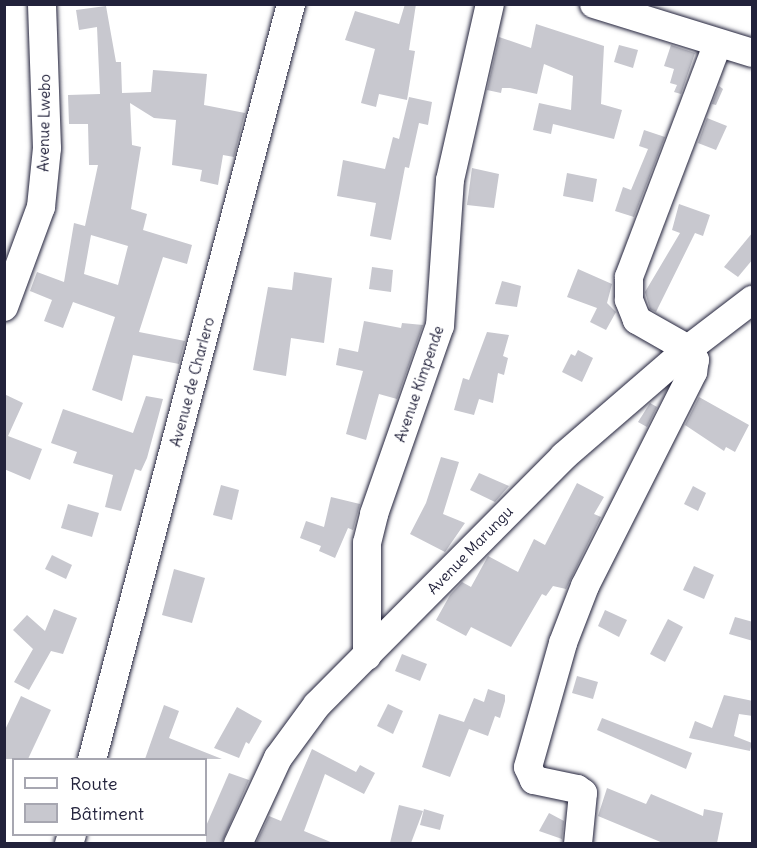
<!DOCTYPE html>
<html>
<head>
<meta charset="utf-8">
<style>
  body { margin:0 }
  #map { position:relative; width:757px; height:848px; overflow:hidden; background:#fff; font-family:Delius,sans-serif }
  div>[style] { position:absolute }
  .building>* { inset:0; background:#c8c8cf }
  .roads { filter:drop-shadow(0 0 2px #22223b) drop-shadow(0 0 2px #22223b) }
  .minor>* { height:28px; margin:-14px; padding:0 14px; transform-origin:14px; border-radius:14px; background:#fff }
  span { translate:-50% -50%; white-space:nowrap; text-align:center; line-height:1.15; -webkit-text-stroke:5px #fff; paint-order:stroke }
  .street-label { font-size:15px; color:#22223b }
  .frame { position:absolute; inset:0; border:6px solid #22223b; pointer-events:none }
  .legend { position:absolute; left:12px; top:758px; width:195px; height:78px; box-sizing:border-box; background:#fff; border:2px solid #a7a7b1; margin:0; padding:8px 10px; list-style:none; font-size:18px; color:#22223b }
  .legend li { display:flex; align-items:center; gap:12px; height:30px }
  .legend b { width:30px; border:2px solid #a7a7b1 }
</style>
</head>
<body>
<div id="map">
  <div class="building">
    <i style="clip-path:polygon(405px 4px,416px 4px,409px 50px,415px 51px,407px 100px,379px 94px,376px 107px,361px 103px,375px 49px,345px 40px,355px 11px,399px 24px)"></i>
    <i style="clip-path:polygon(evenodd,106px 6px,116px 62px,121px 62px,122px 93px,151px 92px,153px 70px,207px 74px,204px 105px,245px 113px,234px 157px,223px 155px,218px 185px,200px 181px,202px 170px,172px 165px,176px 120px,154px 118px,130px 103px,132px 145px,141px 147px,131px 209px,147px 214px,143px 230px,192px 245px,187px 264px,163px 257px,139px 332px,185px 341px,179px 364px,133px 355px,122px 401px,92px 390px,115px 317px,73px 302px,63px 328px,44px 321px,52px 300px,30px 291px,37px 272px,64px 282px,74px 223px,85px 226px,98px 165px,89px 165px,88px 124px,69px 124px,68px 95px,100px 94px,97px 27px,79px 30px,76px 10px,106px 6px,91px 235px,128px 246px,118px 285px,84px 274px,91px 235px)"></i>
    <i style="clip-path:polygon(536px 24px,604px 46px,601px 104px,622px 110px,614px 139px,553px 124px,551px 134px,533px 130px,539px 103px,571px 110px,573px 76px,544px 64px,537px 94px,510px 88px,502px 88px,501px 93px,487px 90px,499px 37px,531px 48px)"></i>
    <i style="clip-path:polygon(619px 45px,638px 50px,633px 68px,614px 62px)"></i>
    <i style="clip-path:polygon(671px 45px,695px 53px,681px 94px,674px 92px,677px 85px,670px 83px,674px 69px,664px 66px)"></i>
    <i style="clip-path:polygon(719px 86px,723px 89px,716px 105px,712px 104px)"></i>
    <i style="clip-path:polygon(409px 97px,432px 102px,428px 125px,419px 123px,409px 168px,405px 167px,391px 240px,370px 236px,376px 203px,337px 196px,343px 160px,385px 169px,393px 137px,399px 139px)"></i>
    <i style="clip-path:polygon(707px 118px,727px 126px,716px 150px,698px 143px)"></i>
    <i style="clip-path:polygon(644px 130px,665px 137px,634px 217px,615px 211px,623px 187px,631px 190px,648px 149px,639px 146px)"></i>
    <i style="clip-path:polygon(472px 168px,499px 174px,494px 208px,467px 205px)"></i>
    <i style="clip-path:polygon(567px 173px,597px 179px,593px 202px,563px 196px)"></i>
    <i style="clip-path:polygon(679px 204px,710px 215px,703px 236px,695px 233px,656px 312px,650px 309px,645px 292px,680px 233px,672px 230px)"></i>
    <i style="clip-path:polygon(753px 232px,753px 259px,738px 277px,724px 267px)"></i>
    <i style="clip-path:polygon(372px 267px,393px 270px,391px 292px,369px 289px)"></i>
    <i style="clip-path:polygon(578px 269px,612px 284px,607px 303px,616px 312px,606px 330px,590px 322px,597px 308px,567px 297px)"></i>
    <i style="clip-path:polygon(294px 272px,332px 278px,324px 343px,291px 338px,286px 376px,253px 370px,268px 287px,292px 290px)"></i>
    <i style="clip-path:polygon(502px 281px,521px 286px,517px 307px,495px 304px)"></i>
    <i style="clip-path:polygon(364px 321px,401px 328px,402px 323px,423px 325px,397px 399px,379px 394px,366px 440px,346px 434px,363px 371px,336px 365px,339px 348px,358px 352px)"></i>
    <i style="clip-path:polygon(487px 332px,509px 335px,503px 356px,508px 358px,504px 375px,498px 373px,493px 403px,479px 399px,474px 415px,454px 410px,463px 378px,469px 380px)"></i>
    <i style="clip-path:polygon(578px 350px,593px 358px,582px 382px,562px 372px,571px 354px,575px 356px)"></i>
    <i style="clip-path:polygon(4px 394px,23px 403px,8px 436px,42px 449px,30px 480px,4px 469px)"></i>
    <i style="clip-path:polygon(146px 396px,163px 399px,147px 458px,141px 471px,135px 469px,121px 511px,105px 507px,113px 475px,73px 463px,77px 452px,51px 443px,63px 409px,133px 433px)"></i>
    <i style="clip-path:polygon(699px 397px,749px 425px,735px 452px,726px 447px,724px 451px,685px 425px)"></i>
    <i style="clip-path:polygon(650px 403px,657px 407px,647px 427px,638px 422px)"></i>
    <i style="clip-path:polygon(441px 457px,459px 462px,443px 514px,465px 523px,445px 552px,410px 534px,426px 503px)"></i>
    <i style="clip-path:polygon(479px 473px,509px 486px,495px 502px,470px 490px)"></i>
    <i style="clip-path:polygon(577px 483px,604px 497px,594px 514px,601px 517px,566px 589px,553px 586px,546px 596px,542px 594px,511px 647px,471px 627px,466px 636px,436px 620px,450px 595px,462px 582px,471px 587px,488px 556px,518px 572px,534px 539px,545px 545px)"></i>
    <i style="clip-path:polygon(221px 485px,239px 490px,232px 520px,213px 515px)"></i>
    <i style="clip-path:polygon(693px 486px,706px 493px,698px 511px,684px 504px)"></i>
    <i style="clip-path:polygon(331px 497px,360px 504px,353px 530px,348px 528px,335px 558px,319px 551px,321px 546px,300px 538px,306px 521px,324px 527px)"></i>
    <i style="clip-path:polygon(68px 504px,99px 513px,92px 537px,61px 528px)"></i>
    <i style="clip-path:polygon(52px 555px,72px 565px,66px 579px,45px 569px)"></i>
    <i style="clip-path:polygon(694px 566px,714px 575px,704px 599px,683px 590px)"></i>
    <i style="clip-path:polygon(174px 569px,205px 578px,192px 623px,162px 615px)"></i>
    <i style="clip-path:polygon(54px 609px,77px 618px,63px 654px,51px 651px,29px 690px,14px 682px,33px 649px,13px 630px,27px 615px,45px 631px)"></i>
    <i style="clip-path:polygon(605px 610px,627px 620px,619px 637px,598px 626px)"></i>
    <i style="clip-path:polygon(735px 617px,753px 622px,753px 641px,729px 634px)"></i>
    <i style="clip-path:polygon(668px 619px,683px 627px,665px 662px,650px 654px)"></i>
    <i style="clip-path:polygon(402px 654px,427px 664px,420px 681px,395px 671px)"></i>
    <i style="clip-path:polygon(577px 676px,598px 682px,593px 699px,572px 693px)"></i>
    <i style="clip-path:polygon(488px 689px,505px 695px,505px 701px,500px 718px,495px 716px,488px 736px,469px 729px,450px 777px,422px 767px,439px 714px,464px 722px,474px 698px,484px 702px)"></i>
    <i style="clip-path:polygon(724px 695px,753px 701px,753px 716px,739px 714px,734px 736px,752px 743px,750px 751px,689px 738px,695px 721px,712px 728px)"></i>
    <i style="clip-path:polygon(21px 696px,51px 710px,28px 759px,4px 759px,4px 732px)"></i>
    <i style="clip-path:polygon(388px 704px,403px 711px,393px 734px,377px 726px)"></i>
    <i style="clip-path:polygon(164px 705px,179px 711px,169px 738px,222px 759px,145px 759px)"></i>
    <i style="clip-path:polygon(237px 707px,262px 721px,249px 744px,246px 742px,239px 758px,214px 748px)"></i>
    <i style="clip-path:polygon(602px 718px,692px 753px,686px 769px,597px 730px)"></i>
    <i style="clip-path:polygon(312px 749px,356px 772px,360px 765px,375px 773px,364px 794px,325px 774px,304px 831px,333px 843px,256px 843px,269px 816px,281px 821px)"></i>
    <i style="clip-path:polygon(229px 773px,249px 780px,222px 843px,206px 843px,206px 826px)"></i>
    <i style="clip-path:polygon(607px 788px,646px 804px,651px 794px,703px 816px,704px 809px,723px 813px,717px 843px,663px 843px,598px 816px)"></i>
    <i style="clip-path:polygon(399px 805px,423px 811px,411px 843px,390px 843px)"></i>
    <i style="clip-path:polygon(424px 809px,444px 815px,440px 830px,420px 825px)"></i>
    <i style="clip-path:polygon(549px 813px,564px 821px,562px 839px,539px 831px)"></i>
  </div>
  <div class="roads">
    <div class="minor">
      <i style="left:594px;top:4px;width:165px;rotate:17.2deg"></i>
      <i style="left:4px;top:307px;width:107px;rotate:-69.7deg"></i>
      <i style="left:41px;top:207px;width:59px;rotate:-84.2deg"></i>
      <i style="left:47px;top:148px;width:144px;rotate:-92deg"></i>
      <i style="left:367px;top:656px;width:113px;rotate:-90deg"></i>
      <i style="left:367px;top:543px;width:30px;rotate:-76deg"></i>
      <i style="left:374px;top:514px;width:199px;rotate:-70.7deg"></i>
      <i style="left:440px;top:326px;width:146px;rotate:-86.1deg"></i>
      <i style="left:450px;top:180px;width:180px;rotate:-77.2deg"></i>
      <i style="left:92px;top:760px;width:782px;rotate:-75.25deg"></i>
      <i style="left:69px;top:844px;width:10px;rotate:-73deg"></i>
      <i style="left:238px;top:844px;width:95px;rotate:-65.1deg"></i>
      <i style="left:278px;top:758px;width:66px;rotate:-53.7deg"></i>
      <i style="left:317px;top:705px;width:351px;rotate:-45.2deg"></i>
      <i style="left:564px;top:456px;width:164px;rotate:-40.8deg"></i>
      <i style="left:688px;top:349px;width:81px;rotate:-37.4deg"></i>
      <i style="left:578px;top:844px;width:51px;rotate:-84.4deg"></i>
      <i style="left:583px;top:793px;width:7px;rotate:-146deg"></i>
      <i style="left:577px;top:789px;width:44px;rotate:-168.2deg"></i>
      <i style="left:534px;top:780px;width:14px;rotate:-115deg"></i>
      <i style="left:528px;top:767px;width:129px;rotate:-74.2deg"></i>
      <i style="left:563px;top:643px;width:61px;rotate:-68.9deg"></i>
      <i style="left:585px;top:586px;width:240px;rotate:-63.2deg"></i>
      <i style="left:693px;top:372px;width:12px;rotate:-81deg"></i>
      <i style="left:695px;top:360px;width:13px;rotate:-122deg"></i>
      <i style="left:688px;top:349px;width:59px;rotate:-150.4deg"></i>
      <i style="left:637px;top:320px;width:22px;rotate:-112deg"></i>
      <i style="left:629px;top:300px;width:23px;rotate:-90deg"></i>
      <i style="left:629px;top:277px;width:250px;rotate:-69.2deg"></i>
    </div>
  </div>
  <div class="street-label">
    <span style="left:44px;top:123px;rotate:-89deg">Avenue Lwebo</span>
    <span style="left:192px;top:382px;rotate:-75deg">Avenue de Charlero</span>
    <span style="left:419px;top:384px;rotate:-71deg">Avenue Kimpende</span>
    <span style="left:470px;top:550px;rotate:-46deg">Avenue Marungu</span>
  </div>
  <div class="frame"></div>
  <ul class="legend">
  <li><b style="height:8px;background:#fff"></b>Route</li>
  <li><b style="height:16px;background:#c8c8cf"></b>Bâtiment</li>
  </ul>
</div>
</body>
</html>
